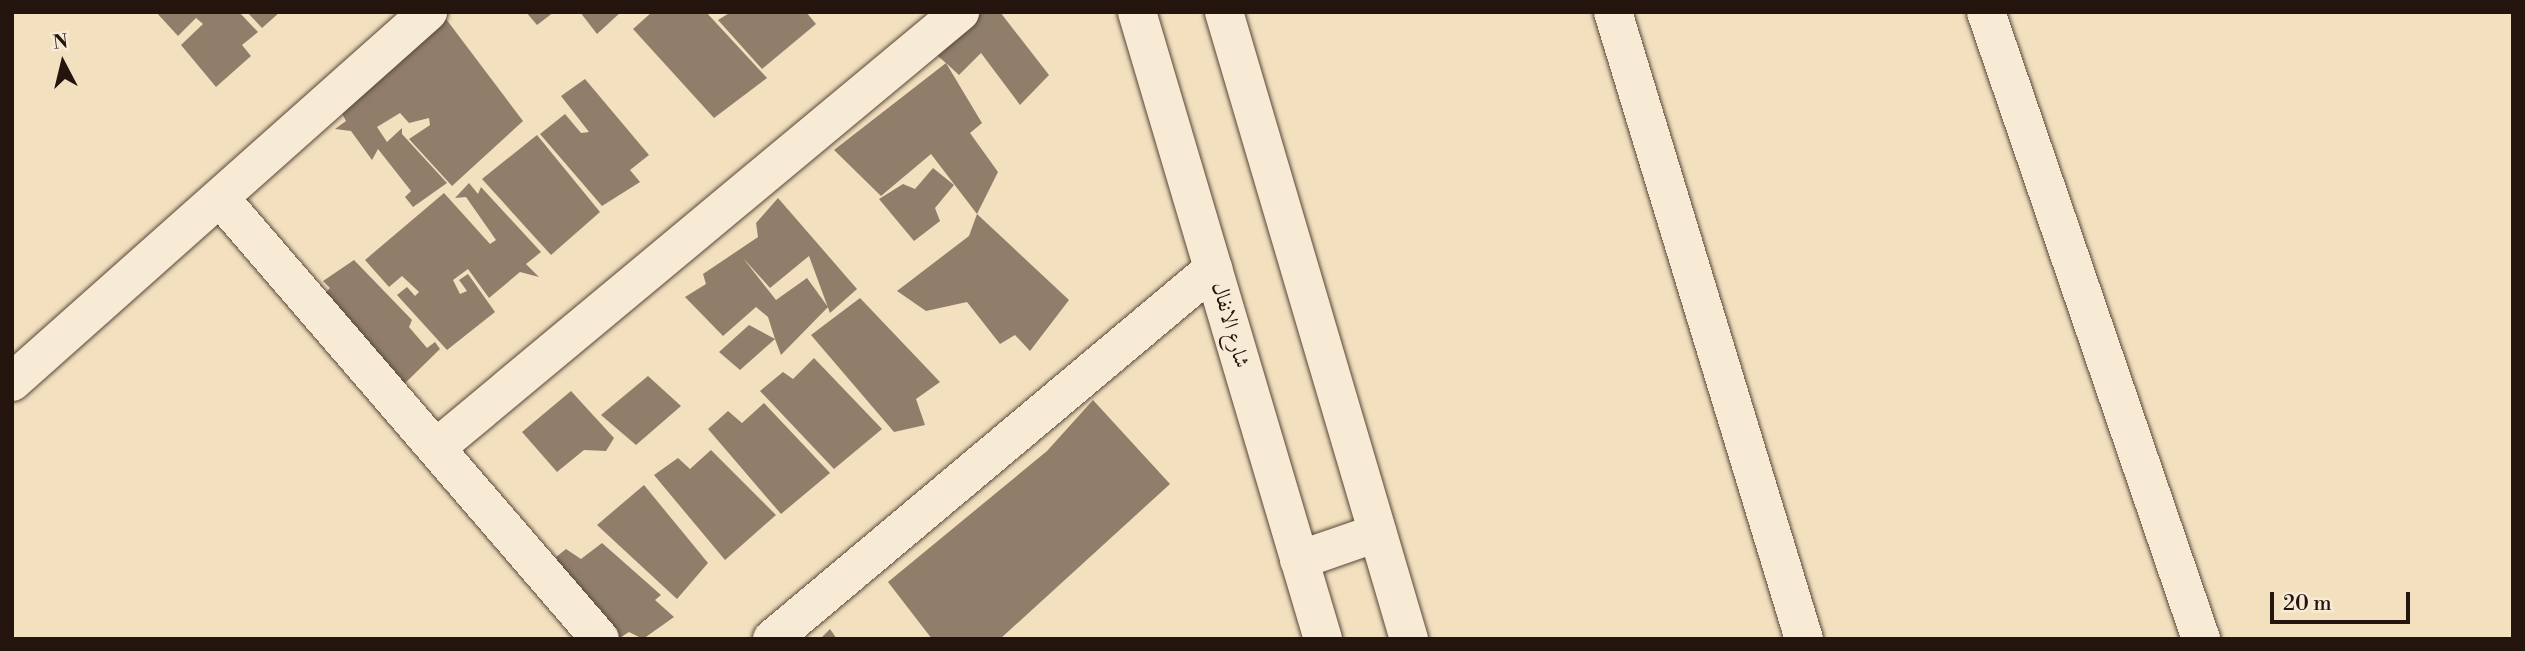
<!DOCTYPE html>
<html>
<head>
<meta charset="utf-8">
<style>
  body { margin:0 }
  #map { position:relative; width:2525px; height:651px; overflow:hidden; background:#f3e0bf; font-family:"Libre Bodoni",Amiri,serif }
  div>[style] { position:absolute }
  .building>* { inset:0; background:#907e6a }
  .roads { filter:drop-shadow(0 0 2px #58473a) drop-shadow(0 0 2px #58473a) }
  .street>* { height:38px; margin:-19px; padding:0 19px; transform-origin:19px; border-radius:19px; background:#f7ebd5 }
  .secondary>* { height:38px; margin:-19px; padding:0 19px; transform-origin:19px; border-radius:19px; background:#f7ebd5 }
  span { translate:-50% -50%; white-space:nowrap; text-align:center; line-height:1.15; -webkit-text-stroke:5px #f7ebd5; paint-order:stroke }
  .street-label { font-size:21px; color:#24140e }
  .frame { position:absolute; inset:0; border:14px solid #24140e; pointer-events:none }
  .north { position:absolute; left:28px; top:28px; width:70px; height:70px; -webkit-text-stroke:5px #f7ebd5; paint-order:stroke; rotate:353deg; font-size:19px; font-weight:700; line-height:28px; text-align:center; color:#24140e }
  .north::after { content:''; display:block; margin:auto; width:24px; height:32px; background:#24140e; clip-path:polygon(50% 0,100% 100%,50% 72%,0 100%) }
  .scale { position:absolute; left:2270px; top:592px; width:140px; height:32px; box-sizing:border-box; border:4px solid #24140e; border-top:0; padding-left:9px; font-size:21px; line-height:24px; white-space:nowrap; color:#24140e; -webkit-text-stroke:5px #f7ebd5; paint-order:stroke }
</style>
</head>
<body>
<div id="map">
  <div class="building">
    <i style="clip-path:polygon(156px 12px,239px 12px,258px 32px,242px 45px,251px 56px,216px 87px,181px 45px,203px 24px,196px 18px,178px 36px)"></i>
    <i style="clip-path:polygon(247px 12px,280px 12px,262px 28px)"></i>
    <i style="clip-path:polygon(526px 12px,554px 12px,537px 25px)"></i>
    <i style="clip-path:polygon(580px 12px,621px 12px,597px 34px)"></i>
    <i style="clip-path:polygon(652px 12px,706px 12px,767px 78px,714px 118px,633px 29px)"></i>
    <i style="clip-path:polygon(731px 12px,806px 12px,816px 24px,762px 69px,718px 20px)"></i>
    <i style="clip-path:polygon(983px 12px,1000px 12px,1049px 75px,1020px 105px,981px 53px,959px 75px,946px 63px,982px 123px,970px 133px,998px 172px,977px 214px,931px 154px,881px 196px,834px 150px,946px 63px,933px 52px)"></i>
    <i style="clip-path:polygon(443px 15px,523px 121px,452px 186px,409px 139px,430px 125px,429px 118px,409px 123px,400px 113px,377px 127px,387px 142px,402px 128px,402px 134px,447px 183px,413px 207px,405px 197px,411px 191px,378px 149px,372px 160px,351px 131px,335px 129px,346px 121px,333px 97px)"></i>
    <i style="clip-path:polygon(585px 79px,649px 155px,630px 170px,640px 182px,602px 206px,540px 134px,565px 114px,581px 133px,589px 132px,561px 96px)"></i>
    <i style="clip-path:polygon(537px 135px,600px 212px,551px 255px,482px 179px)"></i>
    <i style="clip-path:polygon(933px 168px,954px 185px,935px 208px,940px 221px,914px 241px,879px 199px,903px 184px,915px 189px)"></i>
    <i style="clip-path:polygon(469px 183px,478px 194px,481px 187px,541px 252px,526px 264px,539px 277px,520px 272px,489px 298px,468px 269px,453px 280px,460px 294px,467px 291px,459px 280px,468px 274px,495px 312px,447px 350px,397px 295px,407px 287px,415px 296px,419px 292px,402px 276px,389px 287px,365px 260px,444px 193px,490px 244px,496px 240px,466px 197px,455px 198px)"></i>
    <i style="clip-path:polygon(778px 198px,857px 289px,830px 313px,809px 256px,770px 288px,743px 258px,776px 300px,807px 278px,828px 307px,781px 355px,775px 339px,740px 370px,719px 352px,749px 325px,775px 339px,768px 317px,756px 307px,723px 336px,685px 297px,706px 284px,703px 274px,758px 237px,756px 223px)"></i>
    <i style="clip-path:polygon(977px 214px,1069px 300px,1030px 351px,1015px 335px,1000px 344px,967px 302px,926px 311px,897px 291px,969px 236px)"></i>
    <i style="clip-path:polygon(354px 260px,412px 320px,409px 327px,427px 348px,435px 342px,440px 349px,397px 391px,312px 306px,330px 288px,323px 281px)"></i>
    <i style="clip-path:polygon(860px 298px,940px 382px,916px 399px,925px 425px,894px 432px,811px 335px)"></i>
    <i style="clip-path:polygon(814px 358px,882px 429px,834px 469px,760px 391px,783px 372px,793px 379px)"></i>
    <i style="clip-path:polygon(648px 376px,681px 406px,636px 445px,601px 415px)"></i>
    <i style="clip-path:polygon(571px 391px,614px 438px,606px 451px,584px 450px,557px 472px,522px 432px)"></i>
    <i style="clip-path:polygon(1093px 400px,1170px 484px,1000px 639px,932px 639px,888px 582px,1047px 451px)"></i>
    <i style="clip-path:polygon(764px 403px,830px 473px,781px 514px,708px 429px,728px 411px,742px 423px)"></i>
    <i style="clip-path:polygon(711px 450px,776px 515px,725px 560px,654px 475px,678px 458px,690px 469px)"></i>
    <i style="clip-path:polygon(644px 485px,708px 563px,677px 599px,597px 525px)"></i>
    <i style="clip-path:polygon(602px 543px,661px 595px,655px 600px,674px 617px,643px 639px,629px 632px,618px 639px,550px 562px,566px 549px,581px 559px)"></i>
    <i style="clip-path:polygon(830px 629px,837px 639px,820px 639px)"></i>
  </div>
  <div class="roads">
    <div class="street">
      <i style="left:1613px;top:12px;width:655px;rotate:73.06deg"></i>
      <i style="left:1986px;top:12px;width:663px;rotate:71.07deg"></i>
      <i style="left:220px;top:198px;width:582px;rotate:49.25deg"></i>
      <i style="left:12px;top:382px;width:557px;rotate:-41.65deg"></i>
      <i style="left:436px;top:448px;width:682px;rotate:-39.76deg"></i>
      <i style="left:772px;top:639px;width:576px;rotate:-40deg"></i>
    </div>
    <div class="secondary">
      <i style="left:1137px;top:12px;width:654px;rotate:73.48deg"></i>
      <i style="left:1224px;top:12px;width:654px;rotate:73.56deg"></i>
      <i style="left:1299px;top:560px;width:83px;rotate:-19.1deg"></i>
    </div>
  </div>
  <div class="street-label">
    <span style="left:1230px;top:325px;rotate:74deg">شارع الانفال</span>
  </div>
  <div class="frame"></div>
  <div class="north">N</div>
  <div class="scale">20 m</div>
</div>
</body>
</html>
